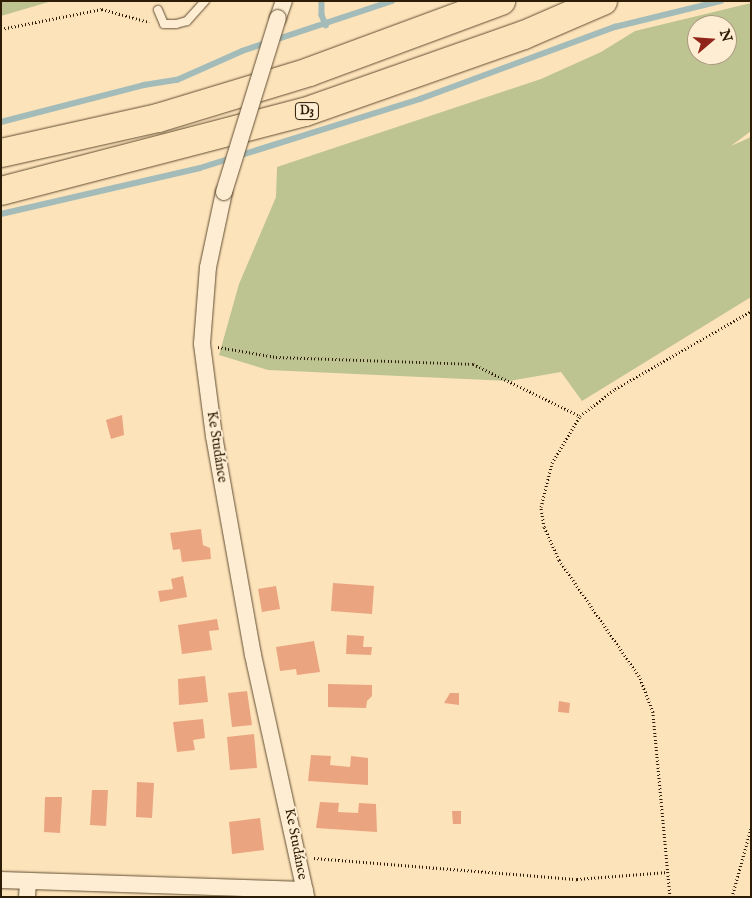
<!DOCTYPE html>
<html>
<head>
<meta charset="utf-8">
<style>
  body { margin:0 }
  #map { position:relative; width:752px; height:898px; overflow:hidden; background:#fde3ba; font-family:"IM FELL English",serif }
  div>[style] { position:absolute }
  .green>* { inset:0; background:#bdc491 }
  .stream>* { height:5.5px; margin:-2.75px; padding:0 2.75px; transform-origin:2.75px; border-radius:2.75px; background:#a3bcb9 }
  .building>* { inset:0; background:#eaa47f }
  .path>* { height:3px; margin-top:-1.5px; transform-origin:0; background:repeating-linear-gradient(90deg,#2d1c06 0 1px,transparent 0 3.5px) }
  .roads { filter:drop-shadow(0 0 1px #614e33) drop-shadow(0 0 1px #614e33) }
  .service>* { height:8px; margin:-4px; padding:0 4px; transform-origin:4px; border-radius:4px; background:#feedd2 }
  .minor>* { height:16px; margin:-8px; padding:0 8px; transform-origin:8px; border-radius:8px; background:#feedd2 }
  .motorway>* { height:28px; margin:-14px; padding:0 14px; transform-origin:14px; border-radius:14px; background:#fde3ba }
  .bridges { filter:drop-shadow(0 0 1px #614e33) drop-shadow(0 0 1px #614e33) }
  .minor-bridge>* { height:16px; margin:-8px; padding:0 8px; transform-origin:8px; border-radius:8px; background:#feedd2 }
  span { translate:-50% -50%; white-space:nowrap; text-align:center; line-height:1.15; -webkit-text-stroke:4px #feedd2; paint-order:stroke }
  .shield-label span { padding:1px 4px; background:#feedd2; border:1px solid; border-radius:4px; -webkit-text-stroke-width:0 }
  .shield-label { font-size:12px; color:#2d1c06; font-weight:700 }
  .street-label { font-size:14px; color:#2d1c06 }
  .frame { position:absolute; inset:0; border:2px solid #2d1c06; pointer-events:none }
  .north { position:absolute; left:687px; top:15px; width:50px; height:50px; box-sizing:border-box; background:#feedd2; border:1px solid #aa9980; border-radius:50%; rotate:72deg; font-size:14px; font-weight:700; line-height:20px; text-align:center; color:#2d1c06 }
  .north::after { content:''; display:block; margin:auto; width:18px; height:22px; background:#8f2418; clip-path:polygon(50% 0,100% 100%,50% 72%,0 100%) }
</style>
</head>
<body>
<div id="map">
  <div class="green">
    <i style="clip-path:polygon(1px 1px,52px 1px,1px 16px)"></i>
    <i style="clip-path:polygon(evenodd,751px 3px,751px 131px,731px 146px,751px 137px,751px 297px,582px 401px,561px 372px,509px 381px,268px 370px,219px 355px,239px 284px,276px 197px,277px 167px,541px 79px,601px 52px,635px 31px,751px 3px,697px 25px,727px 25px,727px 55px,697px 55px,697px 25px)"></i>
  </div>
  <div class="stream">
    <i style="left:322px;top:1px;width:14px;rotate:90deg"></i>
    <i style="left:322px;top:15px;width:11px;rotate:68deg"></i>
    <i style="left:1px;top:122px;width:148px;rotate:-14.5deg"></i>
    <i style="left:144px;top:85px;width:33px;rotate:-9deg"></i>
    <i style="left:177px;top:80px;width:71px;rotate:-24deg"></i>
    <i style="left:242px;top:51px;width:158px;rotate:-18.4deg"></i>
    <i style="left:1px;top:214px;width:204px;rotate:-13deg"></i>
    <i style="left:200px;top:168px;width:231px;rotate:-17.4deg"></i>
    <i style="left:420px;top:99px;width:208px;rotate:-20.3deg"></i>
    <i style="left:615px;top:27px;width:109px;rotate:-13.8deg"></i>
  </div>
  <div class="building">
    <i style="clip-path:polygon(122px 415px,124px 435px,111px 439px,106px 420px)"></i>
    <i style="clip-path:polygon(201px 529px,203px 545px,210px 548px,211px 559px,182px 562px,180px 549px,173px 550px,170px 533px)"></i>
    <i style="clip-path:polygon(183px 576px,187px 597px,160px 602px,158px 591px,173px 589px,171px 579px)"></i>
    <i style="clip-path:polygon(333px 583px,374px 586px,372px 614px,331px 611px)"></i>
    <i style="clip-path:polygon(276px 586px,280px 609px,262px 612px,258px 589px)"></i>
    <i style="clip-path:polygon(217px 619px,219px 630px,209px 631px,212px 650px,182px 654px,178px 625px)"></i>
    <i style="clip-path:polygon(347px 635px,364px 636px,363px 647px,372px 647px,371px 655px,346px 654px)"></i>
    <i style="clip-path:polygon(314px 641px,320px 672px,297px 675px,296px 669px,280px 671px,276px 647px)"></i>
    <i style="clip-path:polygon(205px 676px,208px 702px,179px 705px,178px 679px)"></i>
    <i style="clip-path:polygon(328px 684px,372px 685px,372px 696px,367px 701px,366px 708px,328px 707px)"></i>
    <i style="clip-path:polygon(247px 691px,252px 725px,232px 727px,228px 693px)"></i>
    <i style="clip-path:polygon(450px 693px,459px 693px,459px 705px,444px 703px)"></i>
    <i style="clip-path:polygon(559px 701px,570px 703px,569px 713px,558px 712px)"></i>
    <i style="clip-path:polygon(203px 719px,205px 738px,193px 740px,195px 750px,177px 752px,173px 722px)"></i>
    <i style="clip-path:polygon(254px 734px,257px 768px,230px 770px,227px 737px)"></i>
    <i style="clip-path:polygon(311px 755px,331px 756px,330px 765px,350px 767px,351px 756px,368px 758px,368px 785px,308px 781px)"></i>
    <i style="clip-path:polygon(137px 782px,154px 783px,152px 818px,136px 817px)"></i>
    <i style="clip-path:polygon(92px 790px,108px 790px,106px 826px,90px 825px)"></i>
    <i style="clip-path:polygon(45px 797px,62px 797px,60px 833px,44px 832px)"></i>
    <i style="clip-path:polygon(320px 802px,339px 803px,338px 812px,358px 813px,359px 803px,376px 804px,377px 832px,316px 828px)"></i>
    <i style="clip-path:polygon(452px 811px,461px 811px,461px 824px,453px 824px)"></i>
    <i style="clip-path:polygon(260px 818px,264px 850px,232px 854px,229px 822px)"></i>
  </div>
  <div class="path">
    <i style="left:1px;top:29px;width:103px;rotate:-11.2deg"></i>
    <i style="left:102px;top:9px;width:49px;rotate:15.5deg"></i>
    <i style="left:218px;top:347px;width:59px;rotate:9.8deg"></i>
    <i style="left:276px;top:357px;width:197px;rotate:2deg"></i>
    <i style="left:473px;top:364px;width:119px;rotate:25.9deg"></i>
    <i style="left:314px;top:858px;width:264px;rotate:4.6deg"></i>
    <i style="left:577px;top:879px;width:91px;rotate:-4.4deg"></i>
    <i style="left:670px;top:897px;width:186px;rotate:-95.3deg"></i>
    <i style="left:653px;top:712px;width:39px;rotate:-111deg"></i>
    <i style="left:639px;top:676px;width:141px;rotate:-124.6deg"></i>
    <i style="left:559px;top:560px;width:36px;rotate:-114deg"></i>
    <i style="left:544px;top:527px;width:20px;rotate:-99deg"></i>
    <i style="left:541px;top:507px;width:45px;rotate:-76deg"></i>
    <i style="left:552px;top:463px;width:55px;rotate:-59.2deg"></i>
    <i style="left:580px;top:416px;width:44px;rotate:-37.6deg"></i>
    <i style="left:615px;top:389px;width:157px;rotate:-29.8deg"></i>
    <i style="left:732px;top:897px;width:72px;rotate:-74.6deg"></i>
  </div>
  <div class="roads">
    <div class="service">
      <i style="left:158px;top:10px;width:15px;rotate:67deg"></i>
      <i style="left:164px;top:24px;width:12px"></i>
      <i style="left:176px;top:24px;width:11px;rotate:-15deg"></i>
      <i style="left:187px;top:21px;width:27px;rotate:-48deg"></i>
    </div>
    <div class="minor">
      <i style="left:278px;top:18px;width:18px;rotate:-71deg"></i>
      <i style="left:224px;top:192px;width:77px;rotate:102deg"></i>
      <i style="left:208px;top:267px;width:77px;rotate:94.5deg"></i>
      <i style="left:202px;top:344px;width:93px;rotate:82.6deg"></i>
      <i style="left:214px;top:436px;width:222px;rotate:79.9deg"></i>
      <i style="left:253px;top:655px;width:248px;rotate:77.6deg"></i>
      <i style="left:1px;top:880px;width:304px;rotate:1.9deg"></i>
      <i style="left:27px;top:897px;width:16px;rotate:-86deg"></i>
    </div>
    <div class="motorway">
      <i style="left:1px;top:153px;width:161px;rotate:-12.6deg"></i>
      <i style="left:158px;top:118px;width:158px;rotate:-16.9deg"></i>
      <i style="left:309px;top:72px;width:205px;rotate:-20.3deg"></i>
      <i style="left:1px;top:191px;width:314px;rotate:-14.6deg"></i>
      <i style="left:305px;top:112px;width:232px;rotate:-19.4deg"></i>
      <i style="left:524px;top:35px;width:86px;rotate:-23.3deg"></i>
    </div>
  </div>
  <div class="bridges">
    <div class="minor-bridge">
      <i style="left:224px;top:192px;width:182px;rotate:-72.8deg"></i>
    </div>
  </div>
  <div class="shield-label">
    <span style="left:307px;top:111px">D3</span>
  </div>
  <div class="street-label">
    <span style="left:217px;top:447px;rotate:81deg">Ke Studánce</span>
    <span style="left:296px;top:844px;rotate:79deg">Ke Studánce</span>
  </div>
  <div class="frame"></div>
  <div class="north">N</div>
</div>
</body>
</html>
